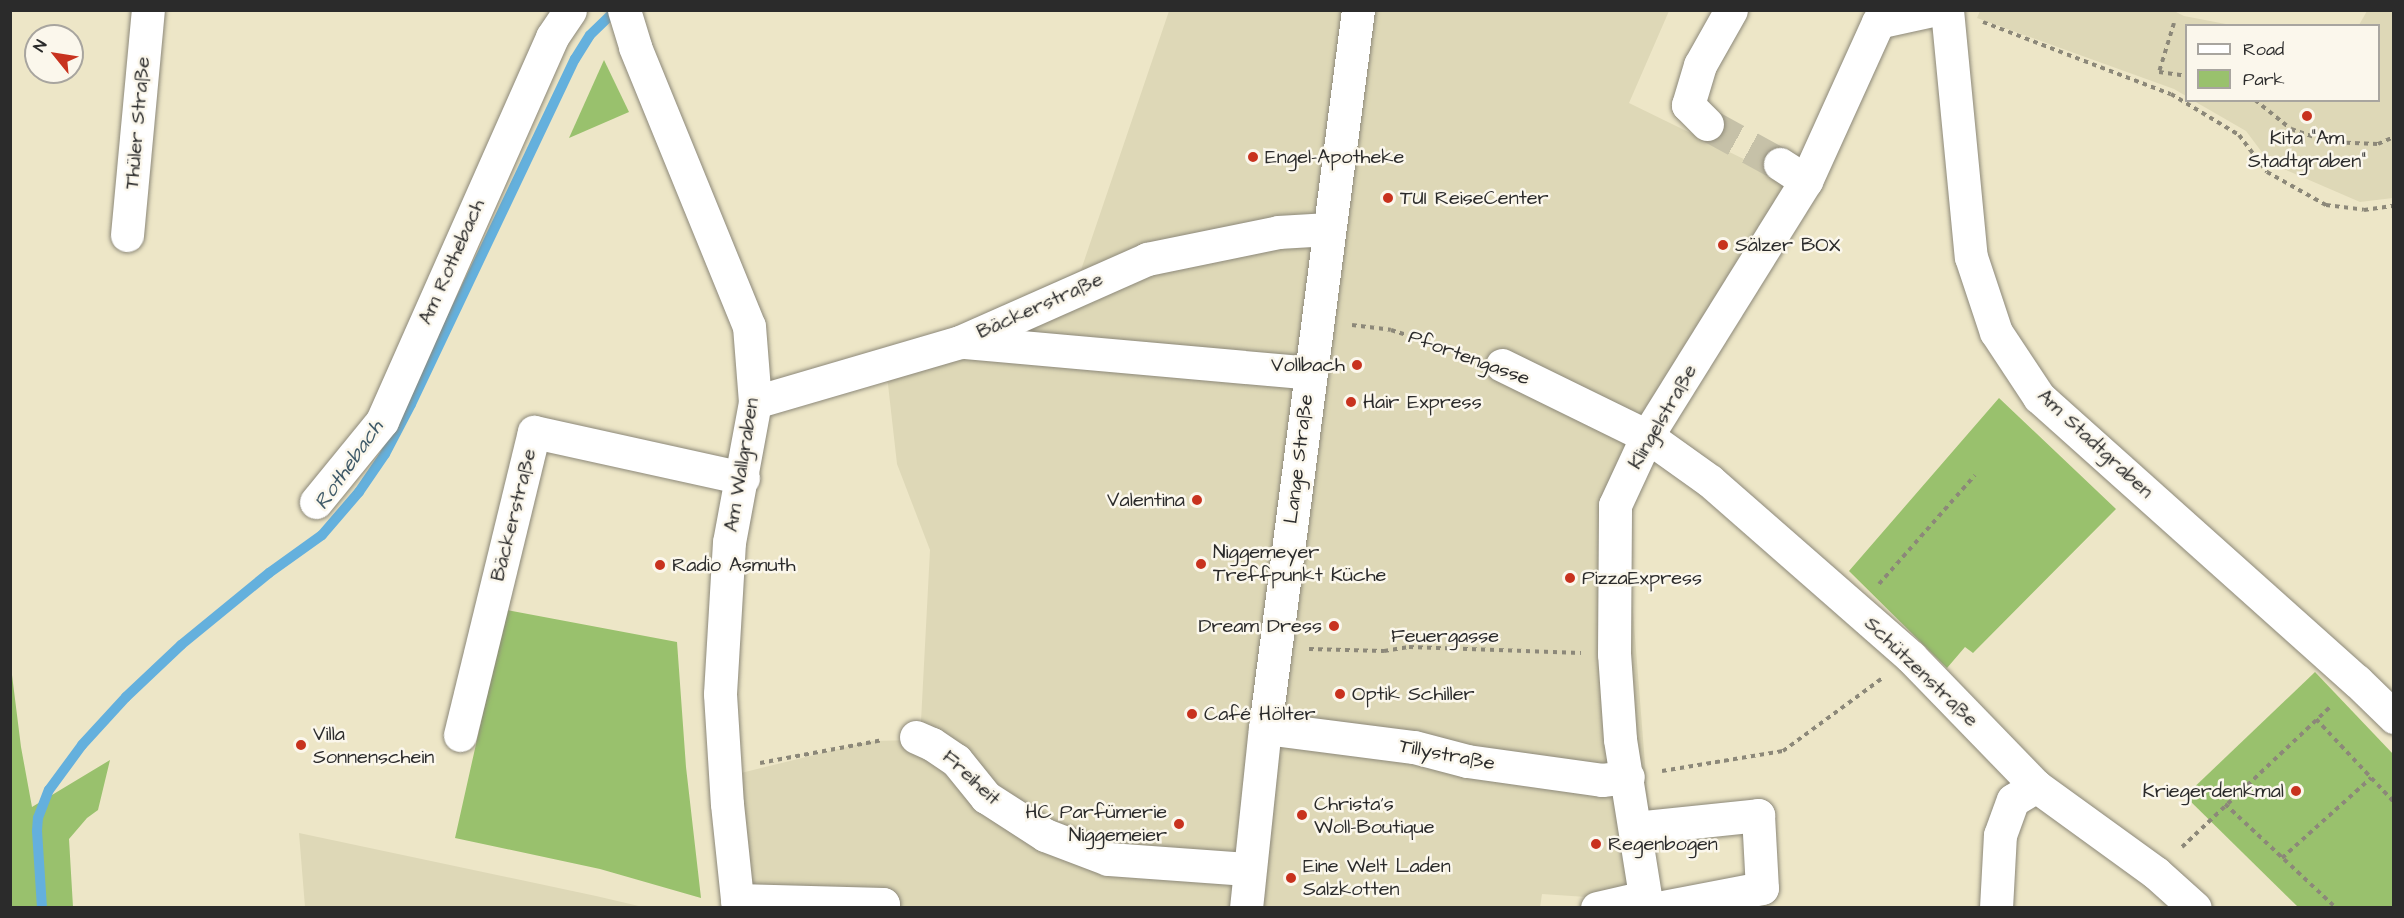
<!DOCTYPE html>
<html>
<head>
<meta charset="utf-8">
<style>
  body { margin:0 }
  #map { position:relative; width:2404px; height:918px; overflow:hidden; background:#ede6c7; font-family:"Architects Daughter",sans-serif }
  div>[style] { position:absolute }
  .built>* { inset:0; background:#ded8b7 }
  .green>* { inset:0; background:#99c16d }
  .stream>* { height:10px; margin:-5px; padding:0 5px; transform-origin:5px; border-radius:5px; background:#64b0dd }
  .minor-tunnel>* { height:33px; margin-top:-16.5px; transform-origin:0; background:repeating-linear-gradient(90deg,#c6c1a8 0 33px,transparent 0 49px) }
  .path>* { height:4px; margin-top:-2px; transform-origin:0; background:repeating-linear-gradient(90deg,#8c8879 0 4.5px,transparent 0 9px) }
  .roads { filter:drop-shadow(0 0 2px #8c8879) drop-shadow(0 0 2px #8c8879) }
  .minor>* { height:33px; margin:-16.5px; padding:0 16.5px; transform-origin:16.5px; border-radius:16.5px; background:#fff }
  .major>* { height:33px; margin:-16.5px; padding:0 16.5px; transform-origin:16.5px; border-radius:16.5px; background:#fff }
  .dots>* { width:16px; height:16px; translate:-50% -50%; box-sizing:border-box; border:3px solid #fbf7ec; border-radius:50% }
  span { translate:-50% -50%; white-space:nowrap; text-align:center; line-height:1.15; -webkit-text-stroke:5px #fbf7ec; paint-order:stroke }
  .street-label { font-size:20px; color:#2b2b2b }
  .poi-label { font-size:20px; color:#2b2b2b }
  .left { translate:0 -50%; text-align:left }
  .right { translate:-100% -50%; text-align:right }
  .water-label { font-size:21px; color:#3f5a69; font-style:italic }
  .frame { position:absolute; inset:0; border:12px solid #2b2b2b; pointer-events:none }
  .legend { position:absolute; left:2185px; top:24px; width:195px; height:78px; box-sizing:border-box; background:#fbf7ec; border:2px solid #a8a59f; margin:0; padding:8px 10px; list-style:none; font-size:18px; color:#2b2b2b }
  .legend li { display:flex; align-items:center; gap:12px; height:30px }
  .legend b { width:30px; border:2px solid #a8a59f }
  .north { position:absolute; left:24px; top:24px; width:60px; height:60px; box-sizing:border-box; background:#fbf7ec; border:2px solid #a8a59f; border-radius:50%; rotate:300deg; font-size:16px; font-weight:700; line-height:24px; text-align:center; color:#2b2b2b }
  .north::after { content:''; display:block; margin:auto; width:21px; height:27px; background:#c8321e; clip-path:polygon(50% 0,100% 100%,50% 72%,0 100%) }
</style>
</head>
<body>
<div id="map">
  <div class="built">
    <i style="clip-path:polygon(1169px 11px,1669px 11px,1629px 103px,1809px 191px,1624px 498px,1647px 789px,1659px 886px,1601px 898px,1542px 894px,1540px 908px,755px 907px,741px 773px,871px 741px,920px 740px,930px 550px,897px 464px,885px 358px,1081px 270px)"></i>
    <i style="clip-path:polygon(1980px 11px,2174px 11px,2184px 16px,2231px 25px,2186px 26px,2186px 96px,2174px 89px,1977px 18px)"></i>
    <i style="clip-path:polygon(2367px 11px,2393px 11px,2393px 198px,2360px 202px,2270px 163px,2246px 131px,2194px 101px,2378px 100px,2378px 26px,2359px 25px)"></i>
    <i style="clip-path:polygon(299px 833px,596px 896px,643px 907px,305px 907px)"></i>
  </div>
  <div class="green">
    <i style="clip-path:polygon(604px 60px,629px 112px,569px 138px)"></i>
    <i style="clip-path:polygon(1999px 398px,2116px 509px,1973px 653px,1965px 647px,1947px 668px,1849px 571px)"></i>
    <i style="clip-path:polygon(506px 610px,677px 642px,686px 767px,701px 898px,600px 869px,455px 838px)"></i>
    <i style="clip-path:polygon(10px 659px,21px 747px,32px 807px,110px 760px,98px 810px,87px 818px,69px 839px,73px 907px,11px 907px)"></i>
    <i style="clip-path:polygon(2315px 672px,2393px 754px,2393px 907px,2298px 907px,2185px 796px)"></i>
  </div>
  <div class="stream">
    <i style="left:42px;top:908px;width:77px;rotate:-93.7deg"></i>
    <i style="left:37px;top:831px;width:13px;rotate:-86deg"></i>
    <i style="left:38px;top:818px;width:30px;rotate:-69deg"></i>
    <i style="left:49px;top:790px;width:56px;rotate:-53.7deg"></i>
    <i style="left:82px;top:745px;width:65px;rotate:-47.5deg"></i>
    <i style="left:126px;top:697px;width:76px;rotate:-43.4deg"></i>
    <i style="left:181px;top:645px;width:114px;rotate:-39.3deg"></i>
    <i style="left:269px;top:573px;width:65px;rotate:-35.6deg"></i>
    <i style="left:322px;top:535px;width:57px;rotate:-49.3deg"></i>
    <i style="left:359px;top:492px;width:46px;rotate:-55.6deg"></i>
    <i style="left:385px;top:454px;width:56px;rotate:-62.5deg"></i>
    <i style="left:411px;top:404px;width:382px;rotate:-64.6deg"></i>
    <i style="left:575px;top:59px;width:28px;rotate:-58deg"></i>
    <i style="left:590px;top:35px;width:36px;rotate:-44deg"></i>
  </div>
  <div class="minor-tunnel">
    <i style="left:1707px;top:124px;width:83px;rotate:28.7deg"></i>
  </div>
  <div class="path">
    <i style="left:1983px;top:22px;width:201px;rotate:21deg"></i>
    <i style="left:2171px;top:94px;width:79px;rotate:31.1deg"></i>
    <i style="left:2239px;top:135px;width:46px;rotate:52.9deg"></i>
    <i style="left:2267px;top:172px;width:68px;rotate:29.2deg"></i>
    <i style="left:2326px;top:205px;width:38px;rotate:7deg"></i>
    <i style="left:2364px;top:210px;width:30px;rotate:-8deg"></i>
    <i style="left:2174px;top:23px;width:51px;rotate:107deg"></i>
    <i style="left:2159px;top:72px;width:27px;rotate:8deg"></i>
    <i style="left:2255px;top:100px;width:46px;rotate:38.9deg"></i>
    <i style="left:2291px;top:129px;width:39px;rotate:19deg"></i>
    <i style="left:2328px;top:142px;width:50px;rotate:2.3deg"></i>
    <i style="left:2378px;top:144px;width:17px;rotate:-24deg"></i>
    <i style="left:1352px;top:325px;width:39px;rotate:7deg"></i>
    <i style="left:1391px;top:330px;width:82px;rotate:17.8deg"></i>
    <i style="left:1879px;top:584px;width:145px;rotate:-48.6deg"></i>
    <i style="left:1309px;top:649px;width:75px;rotate:1.5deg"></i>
    <i style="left:1384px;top:651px;width:25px;rotate:-9deg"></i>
    <i style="left:1409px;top:647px;width:172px;rotate:2deg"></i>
    <i style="left:2316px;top:719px;width:114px;rotate:46.8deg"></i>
    <i style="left:760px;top:763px;width:125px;rotate:-10.6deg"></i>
    <i style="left:1662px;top:771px;width:123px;rotate:-9.4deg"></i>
    <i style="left:1783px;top:751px;width:122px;rotate:-36.3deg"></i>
    <i style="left:2225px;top:804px;width:152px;rotate:43.1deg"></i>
    <i style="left:2182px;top:847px;width:205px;rotate:-43.4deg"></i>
    <i style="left:2282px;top:858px;width:120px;rotate:-42deg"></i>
  </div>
  <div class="roads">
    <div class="minor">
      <i style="left:1947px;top:10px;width:248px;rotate:84.5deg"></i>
      <i style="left:1971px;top:257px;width:79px;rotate:71.6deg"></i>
      <i style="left:1996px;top:332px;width:78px;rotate:56.5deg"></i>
      <i style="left:2039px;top:397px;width:426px;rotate:41.8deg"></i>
      <i style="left:2357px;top:681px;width:52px;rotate:44.2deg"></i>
      <i style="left:1707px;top:124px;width:27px;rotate:-135deg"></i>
      <i style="left:1688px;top:105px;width:42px;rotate:-73.3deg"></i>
      <i style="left:1700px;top:65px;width:63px;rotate:-60.6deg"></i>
      <i style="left:1780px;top:164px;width:31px;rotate:33deg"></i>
      <i style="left:127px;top:235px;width:226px;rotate:-84.7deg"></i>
      <i style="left:965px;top:342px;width:345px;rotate:5.1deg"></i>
      <i style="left:1502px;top:365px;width:161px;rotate:26.1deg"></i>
      <i style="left:1647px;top:436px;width:77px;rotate:35.5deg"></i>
      <i style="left:1710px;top:481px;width:267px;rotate:41.2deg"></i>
      <i style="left:1911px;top:657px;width:180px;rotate:45.9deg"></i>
      <i style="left:2036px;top:786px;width:148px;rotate:35.9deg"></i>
      <i style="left:2156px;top:873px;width:52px;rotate:41.9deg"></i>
      <i style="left:755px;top:402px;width:214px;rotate:-16.3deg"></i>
      <i style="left:960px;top:342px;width:205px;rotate:-23.9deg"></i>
      <i style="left:1147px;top:259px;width:134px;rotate:-11.6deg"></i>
      <i style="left:1278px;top:232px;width:51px;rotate:-3.4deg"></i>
      <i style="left:316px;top:502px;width:104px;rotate:-50.8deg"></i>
      <i style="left:382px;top:421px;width:420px;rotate:-66.1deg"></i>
      <i style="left:552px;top:37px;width:32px;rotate:-56deg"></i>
      <i style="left:1265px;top:728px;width:150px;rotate:7.3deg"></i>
      <i style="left:1414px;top:747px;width:55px;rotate:14.8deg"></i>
      <i style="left:1467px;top:761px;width:136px;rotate:8deg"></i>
      <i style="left:1602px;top:780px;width:26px;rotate:-7deg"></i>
      <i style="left:460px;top:735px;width:312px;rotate:-76.3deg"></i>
      <i style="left:534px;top:432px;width:214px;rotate:12.4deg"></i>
      <i style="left:916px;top:737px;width:17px;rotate:24deg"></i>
      <i style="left:932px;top:744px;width:29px;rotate:34deg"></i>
      <i style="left:956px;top:760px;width:48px;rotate:51deg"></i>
      <i style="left:986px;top:797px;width:70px;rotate:32.8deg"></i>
      <i style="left:1045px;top:835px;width:67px;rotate:20.9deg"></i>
      <i style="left:1108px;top:859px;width:140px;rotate:4.1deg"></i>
      <i style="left:1635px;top:828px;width:124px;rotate:-6deg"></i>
      <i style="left:1758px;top:815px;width:73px;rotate:86.9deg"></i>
      <i style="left:1762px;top:888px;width:106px;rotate:169.1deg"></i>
      <i style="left:737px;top:900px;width:146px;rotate:1.6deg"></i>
      <i style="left:883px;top:904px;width:4px;rotate:90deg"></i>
      <i style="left:1597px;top:908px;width:49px;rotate:-12.9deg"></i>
      <i style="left:1647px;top:908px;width:171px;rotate:-99.1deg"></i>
      <i style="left:1620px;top:739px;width:85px;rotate:-94deg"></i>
      <i style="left:1614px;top:654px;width:149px;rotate:-89.6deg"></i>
      <i style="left:1615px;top:505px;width:76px;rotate:-65.1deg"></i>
      <i style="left:1647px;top:436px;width:301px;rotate:-58.1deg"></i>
      <i style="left:1806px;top:181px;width:175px;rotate:-65.6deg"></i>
      <i style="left:1878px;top:22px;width:55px;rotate:-12.5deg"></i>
      <i style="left:1996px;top:908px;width:73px;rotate:-86.9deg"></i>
      <i style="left:2000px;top:835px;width:37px;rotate:-70deg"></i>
      <i style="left:2013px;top:800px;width:27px;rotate:-31deg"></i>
    </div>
    <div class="major">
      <i style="left:624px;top:10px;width:39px;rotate:73deg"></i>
      <i style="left:635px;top:47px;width:301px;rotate:67.8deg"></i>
      <i style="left:749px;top:326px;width:76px;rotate:85.5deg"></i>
      <i style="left:755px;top:402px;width:142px;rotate:100.5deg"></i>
      <i style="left:729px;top:542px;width:152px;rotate:93.4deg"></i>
      <i style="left:720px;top:694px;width:110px;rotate:86.4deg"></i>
      <i style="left:727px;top:804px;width:105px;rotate:84deg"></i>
      <i style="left:1246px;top:908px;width:181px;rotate:-84deg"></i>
      <i style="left:1265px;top:728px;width:724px;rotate:-82.62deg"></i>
    </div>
  </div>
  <div class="dots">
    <i style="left:2307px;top:116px;background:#c8321e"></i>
    <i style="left:1253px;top:157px;background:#c8321e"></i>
    <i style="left:1388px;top:198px;background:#c8321e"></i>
    <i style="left:1723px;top:245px;background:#c8321e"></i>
    <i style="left:1357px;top:365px;background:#c8321e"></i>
    <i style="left:1351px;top:402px;background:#c8321e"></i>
    <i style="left:1197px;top:500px;background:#c8321e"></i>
    <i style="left:1201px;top:564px;background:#c8321e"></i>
    <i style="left:660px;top:565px;background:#c8321e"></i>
    <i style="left:1570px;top:578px;background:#c8321e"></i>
    <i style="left:1334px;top:626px;background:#c8321e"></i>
    <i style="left:1340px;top:694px;background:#c8321e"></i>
    <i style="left:1192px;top:714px;background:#c8321e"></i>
    <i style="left:301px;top:745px;background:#c8321e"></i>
    <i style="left:2296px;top:791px;background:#c8321e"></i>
    <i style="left:1302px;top:815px;background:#c8321e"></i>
    <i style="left:1179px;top:824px;background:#c8321e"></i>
    <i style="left:1596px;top:844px;background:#c8321e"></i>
    <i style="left:1291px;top:878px;background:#c8321e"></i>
  </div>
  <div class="street-label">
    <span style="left:138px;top:123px;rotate:-85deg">Thüler Straße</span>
    <span style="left:452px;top:262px;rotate:-66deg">Am Rothebach</span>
    <span style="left:1040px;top:306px;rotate:-24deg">Bäckerstraße</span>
    <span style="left:1469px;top:358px;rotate:20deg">Pfortengasse</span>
    <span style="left:1663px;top:417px;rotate:-60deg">Klingelstraße</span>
    <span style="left:2095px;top:444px;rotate:43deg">Am Stadtgraben</span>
    <span style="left:1299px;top:459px;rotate:-83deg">Lange Straße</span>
    <span style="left:742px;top:465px;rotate:-81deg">Am Wallgraben</span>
    <span style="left:514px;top:515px;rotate:-76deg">Bäckerstraße</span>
    <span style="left:1445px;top:636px">Feuergasse</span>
    <span style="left:1921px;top:672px;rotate:44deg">Schützenstraße</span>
    <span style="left:1447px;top:755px;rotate:11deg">Tillystraße</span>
    <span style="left:971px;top:778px;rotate:43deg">Freiheit</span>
  </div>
  <div class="poi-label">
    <span style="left:2307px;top:150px">Kita "Am<br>Stadtgraben"</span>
    <span class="left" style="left:1265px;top:157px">Engel-Apotheke</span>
    <span class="left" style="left:1400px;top:198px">TUI ReiseCenter</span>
    <span class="left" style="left:1735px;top:245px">Sälzer BOX</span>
    <span class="right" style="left:1345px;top:365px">Vollbach</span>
    <span class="left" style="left:1363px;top:402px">Hair Express</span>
    <span class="right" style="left:1185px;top:500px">Valentina</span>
    <span class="left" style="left:1213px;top:564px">Niggemeyer<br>Treffpunkt Küche</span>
    <span class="left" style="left:672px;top:565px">Radio Asmuth</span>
    <span class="left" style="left:1582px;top:578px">PizzaExpress</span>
    <span class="right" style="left:1322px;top:626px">Dream Dress</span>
    <span class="left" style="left:1352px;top:694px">Optik Schiller</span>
    <span class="left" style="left:1204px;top:714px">Café Hölter</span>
    <span class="left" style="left:313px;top:746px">Villa<br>Sonnenschein</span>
    <span class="right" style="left:2284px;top:791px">Kriegerdenkmal</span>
    <span class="left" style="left:1314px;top:816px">Christa's<br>Woll-Boutique</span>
    <span class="right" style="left:1167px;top:824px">HC Parfümerie<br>Niggemeier</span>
    <span class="left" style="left:1608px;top:844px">Regenbogen</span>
    <span class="left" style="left:1303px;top:878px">Eine Welt Laden<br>Salzkotten</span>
  </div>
  <div class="water-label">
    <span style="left:349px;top:465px;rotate:-55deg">Rothebach</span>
  </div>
  <div class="frame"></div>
  <ul class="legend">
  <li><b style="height:8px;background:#fff"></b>Road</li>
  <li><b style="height:16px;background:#99c16d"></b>Park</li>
  </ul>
  <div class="north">N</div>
</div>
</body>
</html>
